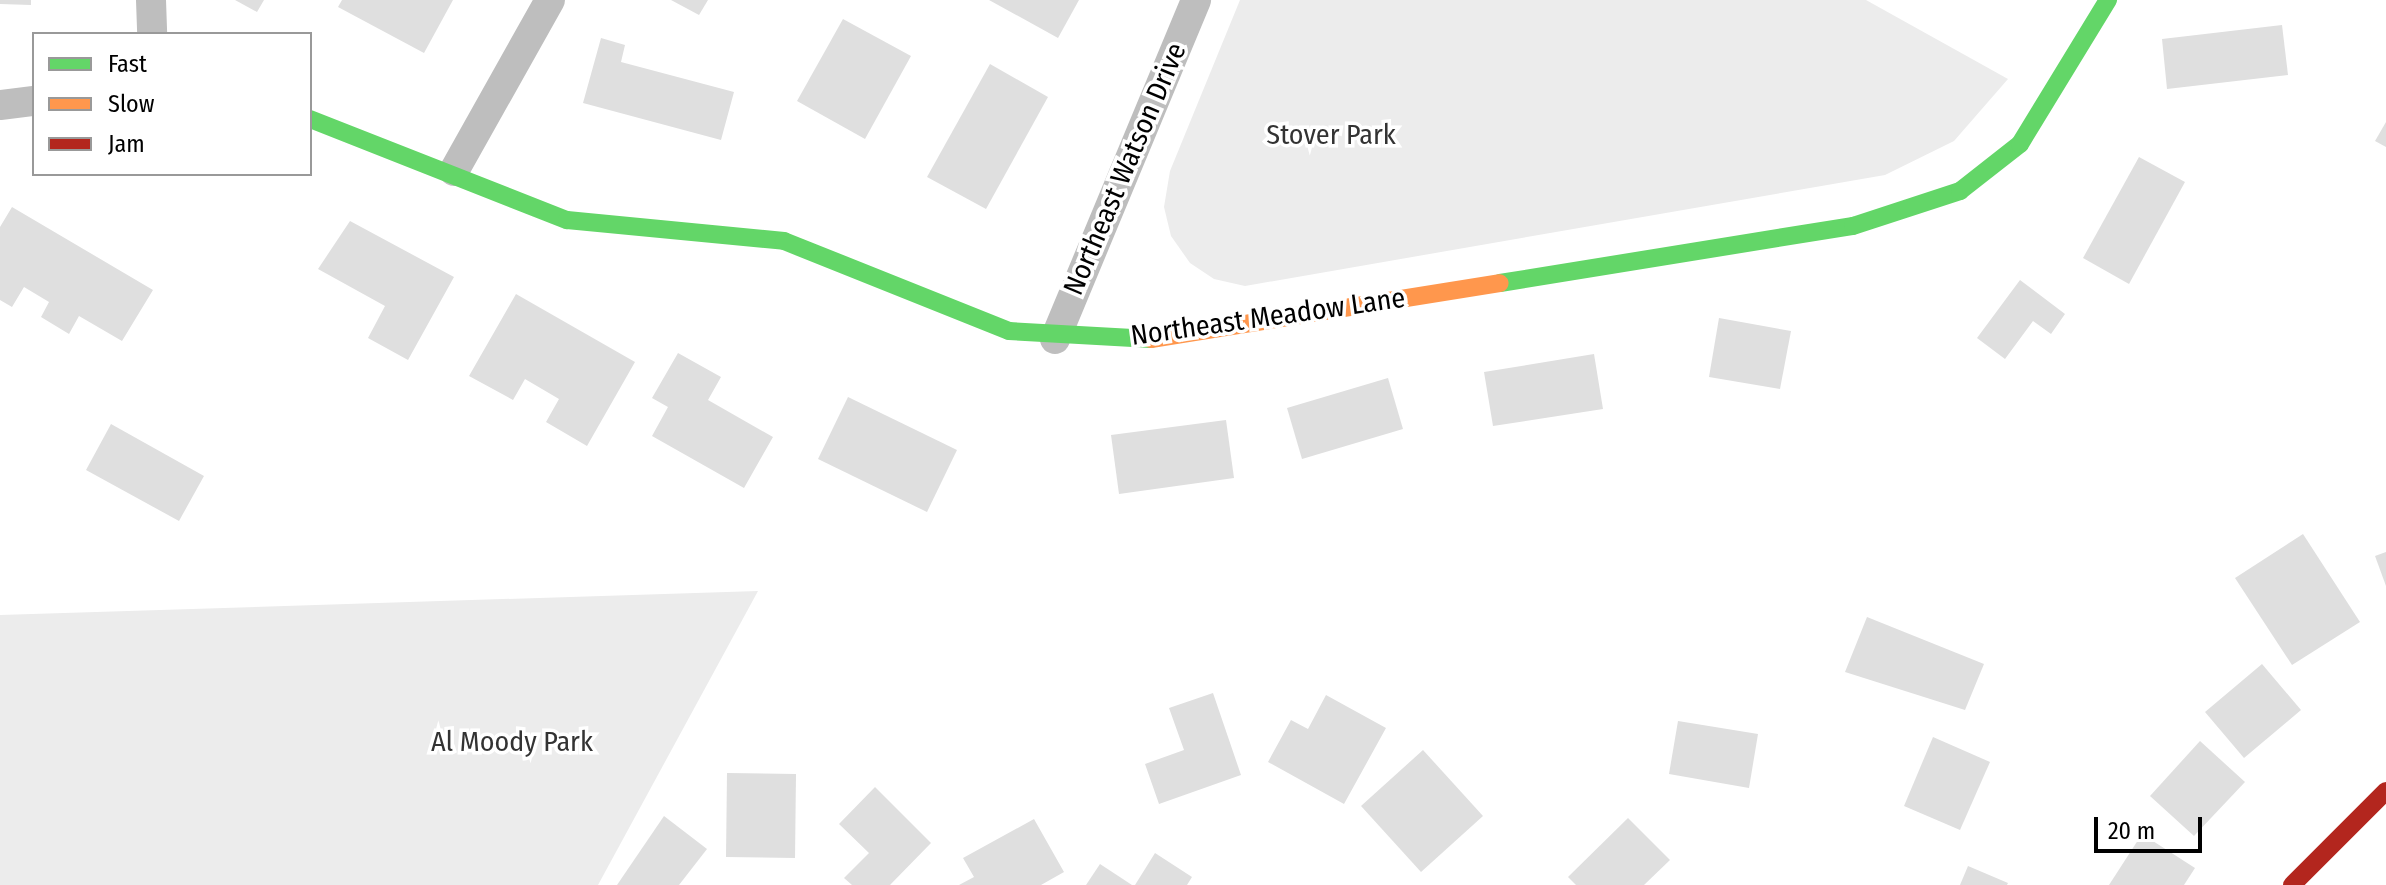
<!DOCTYPE html>
<html>
<head>
<meta charset="utf-8">
<style>
  body { margin:0 }
  #map { position:relative; width:2386px; height:885px; overflow:hidden; background:#fff; font-family:"Fira Sans Condensed",sans-serif }
  div>[style] { position:absolute }
  .green>* { inset:0; background:#ececec }
  .building>* { inset:0; background:#dfdfdf }
  .street>* { height:30px; margin:-15px; padding:0 15px; transform-origin:15px; border-radius:15px; background:#bebebe }
  .fast>* { height:18px; margin:-9px; padding:0 9px; transform-origin:9px; border-radius:9px; background:#63d668 }
  .slow>* { height:18px; margin:-9px; padding:0 9px; transform-origin:9px; border-radius:9px; background:#ff974d }
  .jam>* { height:18px; margin:-9px; padding:0 9px; transform-origin:9px; border-radius:9px; background:#b3261e }
  span { translate:-50% -50%; white-space:nowrap; text-align:center; line-height:1.15; -webkit-text-stroke:7px #fff; paint-order:stroke }
  .park-label { font-size:28px; color:#333 }
  .street-label { font-size:28px; color:#000 }
  .legend { position:absolute; left:32px; top:32px; width:280px; height:144px; box-sizing:border-box; background:#fff; border:2px solid #999; margin:0; padding:10px 14px; list-style:none; font-size:24px; color:#000 }
  .legend li { display:flex; align-items:center; gap:16px; height:40px }
  .legend b { width:40px; border:2px solid #999 }
  .scale { position:absolute; left:2094px; top:817px; width:108px; height:36px; box-sizing:border-box; border:4px solid #000; border-top:0; padding-left:10px; font-size:24px; line-height:28px; white-space:nowrap; color:#000; -webkit-text-stroke:6px #fff; paint-order:stroke }
</style>
</head>
<body>
<div id="map">
  <div class="green">
    <i style="clip-path:polygon(1240px 0,1866px 0,2008px 79px,1954px 141px,1885px 175px,1245px 286px,1214px 279px,1190px 263px,1171px 236px,1164px 207px,1170px 171px)"></i>
    <i style="clip-path:polygon(758px 591px,598px 885px,0 885px,0 615px)"></i>
  </div>
  <div class="building">
    <i style="clip-path:polygon(0 0,31px 0,31px 5px,0 4px)"></i>
    <i style="clip-path:polygon(235px 0,264px 0,257px 12px)"></i>
    <i style="clip-path:polygon(342px 0,453px 0,424px 53px,338px 7px)"></i>
    <i style="clip-path:polygon(671px 0,708px 0,699px 15px)"></i>
    <i style="clip-path:polygon(989px 0,1079px 0,1058px 38px)"></i>
    <i style="clip-path:polygon(843px 19px,911px 56px,865px 139px,797px 101px)"></i>
    <i style="clip-path:polygon(2282px 25px,2288px 75px,2167px 89px,2162px 39px)"></i>
    <i style="clip-path:polygon(601px 38px,625px 45px,621px 62px,734px 92px,721px 140px,583px 103px)"></i>
    <i style="clip-path:polygon(990px 64px,1048px 97px,986px 209px,927px 177px)"></i>
    <i style="clip-path:polygon(2386px 122px,2386px 147px,2375px 141px)"></i>
    <i style="clip-path:polygon(2139px 157px,2185px 182px,2129px 284px,2083px 258px)"></i>
    <i style="clip-path:polygon(12px 207px,153px 290px,122px 341px,79px 316px,69px 334px,41px 317px,49px 302px,24px 287px,12px 307px,0 300px,0 227px)"></i>
    <i style="clip-path:polygon(350px 221px,454px 277px,408px 360px,368px 338px,385px 306px,318px 269px)"></i>
    <i style="clip-path:polygon(2020px 280px,2065px 314px,2051px 334px,2033px 321px,2005px 359px,1977px 338px)"></i>
    <i style="clip-path:polygon(516px 294px,635px 362px,587px 446px,546px 422px,559px 399px,525px 379px,513px 400px,469px 376px)"></i>
    <i style="clip-path:polygon(1719px 318px,1791px 331px,1780px 389px,1709px 377px)"></i>
    <i style="clip-path:polygon(678px 353px,721px 377px,708px 400px,773px 437px,744px 488px,652px 436px,668px 407px,652px 398px)"></i>
    <i style="clip-path:polygon(1594px 354px,1603px 409px,1493px 426px,1484px 372px)"></i>
    <i style="clip-path:polygon(1388px 378px,1403px 429px,1302px 459px,1287px 408px)"></i>
    <i style="clip-path:polygon(848px 397px,957px 450px,927px 512px,818px 459px)"></i>
    <i style="clip-path:polygon(1226px 420px,1234px 478px,1119px 494px,1111px 435px)"></i>
    <i style="clip-path:polygon(111px 424px,204px 476px,179px 521px,86px 470px)"></i>
    <i style="clip-path:polygon(2303px 534px,2360px 622px,2292px 665px,2235px 578px)"></i>
    <i style="clip-path:polygon(2386px 552px,2386px 586px,2375px 556px)"></i>
    <i style="clip-path:polygon(1867px 617px,1984px 664px,1965px 710px,1845px 672px)"></i>
    <i style="clip-path:polygon(2262px 664px,2301px 710px,2244px 758px,2205px 712px)"></i>
    <i style="clip-path:polygon(1213px 693px,1241px 775px,1159px 804px,1145px 764px,1184px 750px,1169px 708px)"></i>
    <i style="clip-path:polygon(1326px 695px,1386px 728px,1344px 804px,1268px 762px,1291px 720px,1308px 729px)"></i>
    <i style="clip-path:polygon(1678px 721px,1758px 734px,1749px 788px,1669px 774px)"></i>
    <i style="clip-path:polygon(1933px 737px,1990px 762px,1960px 830px,1904px 806px)"></i>
    <i style="clip-path:polygon(2200px 741px,2245px 782px,2194px 836px,2150px 796px)"></i>
    <i style="clip-path:polygon(1423px 750px,1483px 816px,1421px 872px,1361px 806px)"></i>
    <i style="clip-path:polygon(727px 773px,796px 774px,795px 858px,726px 857px)"></i>
    <i style="clip-path:polygon(875px 787px,931px 843px,890px 885px,852px 885px,844px 878px,869px 853px,839px 824px)"></i>
    <i style="clip-path:polygon(664px 816px,707px 849px,679px 885px,617px 885px)"></i>
    <i style="clip-path:polygon(1628px 818px,1670px 860px,1644px 885px,1576px 885px,1568px 877px)"></i>
    <i style="clip-path:polygon(1034px 819px,1064px 872px,1041px 885px,959px 885px,974px 877px,963px 858px)"></i>
    <i style="clip-path:polygon(2142px 834px,2195px 868px,2184px 885px,2109px 885px)"></i>
    <i style="clip-path:polygon(1155px 853px,1192px 877px,1187px 885px,1135px 885px)"></i>
    <i style="clip-path:polygon(1100px 864px,1132px 885px,1086px 885px)"></i>
    <i style="clip-path:polygon(1968px 866px,2008px 883px,2007px 885px,1960px 885px)"></i>
  </div>
  <div class="street">
    <i style="left:151px;top:0;width:34px;rotate:88deg"></i>
    <i style="left:0;top:105px;width:34px;rotate:-7deg"></i>
    <i style="left:454px;top:171px;width:196px;rotate:-60.7deg"></i>
    <i style="left:1055px;top:339px;width:367px;rotate:-67.4deg"></i>
  </div>
  <div class="fast">
    <i style="left:310px;top:119px;width:276px;rotate:21.5deg"></i>
    <i style="left:567px;top:220px;width:218px;rotate:5.5deg"></i>
    <i style="left:784px;top:241px;width:242px;rotate:21.8deg"></i>
    <i style="left:1009px;top:331px;width:142px;rotate:3.2deg"></i>
    <i style="left:1500px;top:283px;width:358px;rotate:-9.2deg"></i>
    <i style="left:1853px;top:226px;width:113px;rotate:-18.1deg"></i>
    <i style="left:1960px;top:191px;width:76px;rotate:-38.1deg"></i>
    <i style="left:2020px;top:144px;width:169px;rotate:-58.6deg"></i>
  </div>
  <div class="slow">
    <i style="left:1151px;top:339px;width:353px;rotate:-9.1deg"></i>
  </div>
  <div class="jam">
    <i style="left:2292px;top:885px;width:133px;rotate:-45deg"></i>
  </div>
  <div class="park-label">
    <span style="left:1331px;top:135px">Stover Park</span>
    <span style="left:512px;top:742px">Al Moody Park</span>
  </div>
  <div class="street-label">
    <span style="left:1125px;top:169px;rotate:-67deg">Northeast Watson Drive</span>
    <span style="left:1268px;top:317px;rotate:-8deg">Northeast Meadow Lane</span>
  </div>
  <ul class="legend">
  <li><b style="height:10px;background:#63d668"></b>Fast</li>
  <li><b style="height:10px;background:#ff974d"></b>Slow</li>
  <li><b style="height:10px;background:#b3261e"></b>Jam</li>
  </ul>
  <div class="scale">20 m</div>
</div>
</body>
</html>
